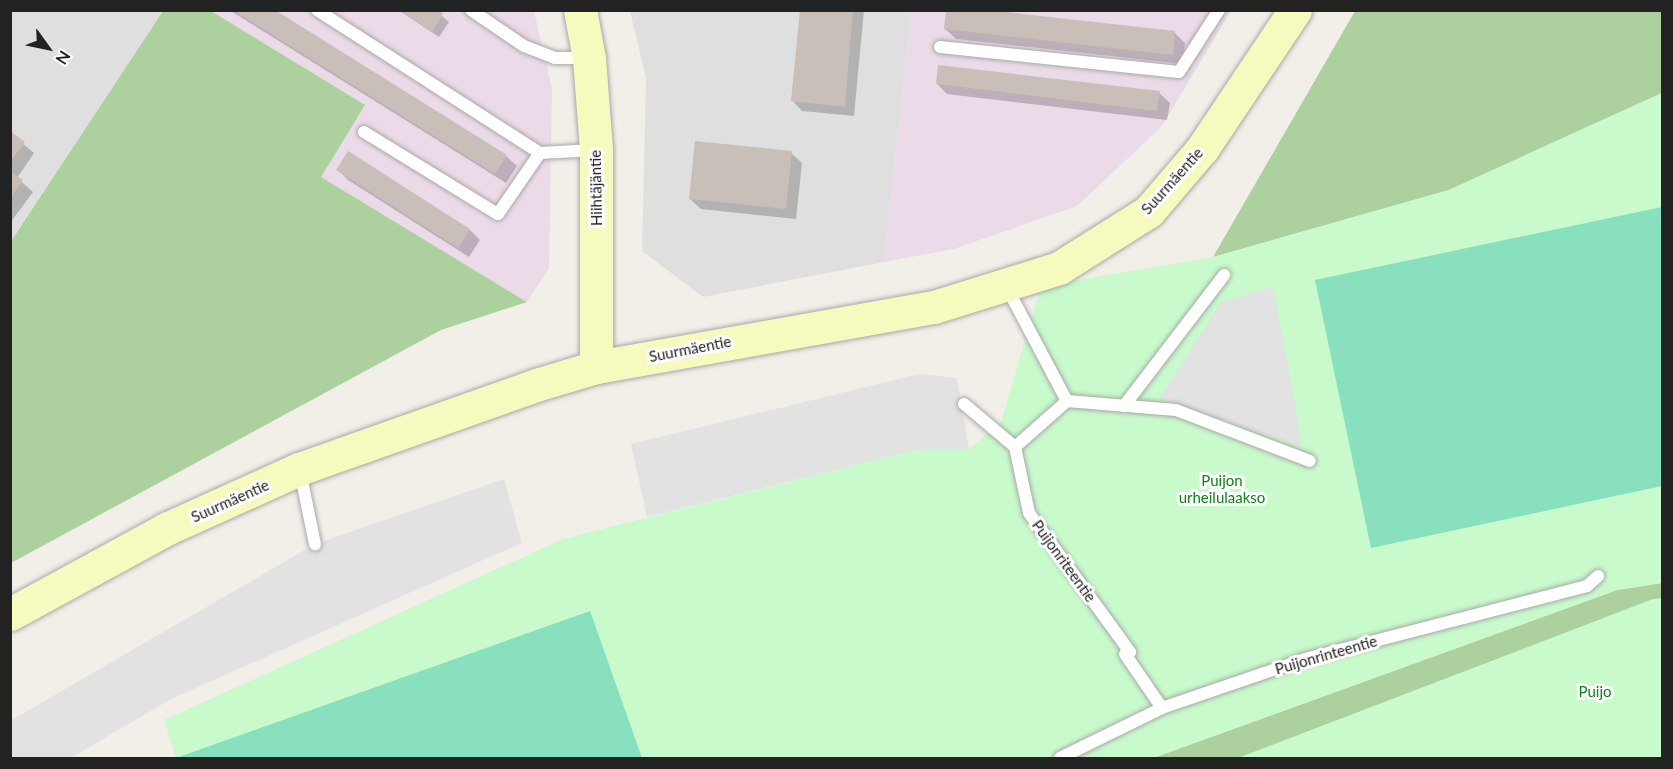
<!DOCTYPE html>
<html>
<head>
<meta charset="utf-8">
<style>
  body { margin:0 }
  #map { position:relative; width:1673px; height:769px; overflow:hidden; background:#f2efe9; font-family:Lato,sans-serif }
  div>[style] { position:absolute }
  .residential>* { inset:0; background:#e0dfdf }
  .industrial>* { inset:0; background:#ebdbe8 }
  .forest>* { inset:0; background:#add19e }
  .park>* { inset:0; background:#c8facc }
  .pitch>* { inset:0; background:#88e0be }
  .parking>* { inset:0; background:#e2e2e2 }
  .shadow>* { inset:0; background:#0003 }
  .building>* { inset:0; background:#c7bfb8 }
  .roads { filter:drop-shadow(0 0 2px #a9a9a9) drop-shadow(0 0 2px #a9a9a9) }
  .lane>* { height:12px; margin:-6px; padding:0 6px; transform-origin:6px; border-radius:6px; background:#fff }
  .secondary>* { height:33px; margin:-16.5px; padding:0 16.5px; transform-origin:16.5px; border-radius:16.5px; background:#f7fabf }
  span { translate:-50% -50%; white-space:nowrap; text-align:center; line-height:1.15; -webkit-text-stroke:6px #fff; paint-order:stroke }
  .street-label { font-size:15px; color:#222 }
  .park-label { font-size:15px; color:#0c8416 }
  .frame { position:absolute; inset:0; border:12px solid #222; pointer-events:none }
  .north { position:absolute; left:18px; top:18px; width:60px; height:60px; -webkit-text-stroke:4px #fff; paint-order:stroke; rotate:123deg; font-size:16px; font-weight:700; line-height:24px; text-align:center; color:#222 }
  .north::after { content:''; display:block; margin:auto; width:21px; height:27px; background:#222; clip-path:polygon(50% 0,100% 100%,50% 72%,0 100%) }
</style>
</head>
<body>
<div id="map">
  <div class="residential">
    <i style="clip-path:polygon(11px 11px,163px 11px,11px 240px)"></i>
    <i style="clip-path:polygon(630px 11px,911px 11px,884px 262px,703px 297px,642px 251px,646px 78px)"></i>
  </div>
  <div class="industrial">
    <i style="clip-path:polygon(211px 11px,534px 11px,552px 89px,549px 268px,527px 302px,320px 177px)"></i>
    <i style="clip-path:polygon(911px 11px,1231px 11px,1162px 126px,1077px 206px,954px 249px,884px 262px)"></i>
  </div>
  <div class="forest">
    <i style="clip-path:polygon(163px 11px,211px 11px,365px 105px,321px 177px,527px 302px,441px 330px,11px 563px,11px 241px)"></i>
    <i style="clip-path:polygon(1355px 11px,1662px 11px,1662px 93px,1449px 190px,1213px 257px)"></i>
    <i style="clip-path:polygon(1662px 583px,1662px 758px,1153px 758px,1617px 590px)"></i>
  </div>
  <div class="park">
    <i style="clip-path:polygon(1662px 93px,1662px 583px,1617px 590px,1153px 758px,176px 758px,164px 720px,563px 539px,919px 449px,969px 449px,1001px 422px,1041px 286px,1214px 257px,1449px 190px)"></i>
    <i style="clip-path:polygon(1662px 598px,1662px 758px,1238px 758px,1653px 599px)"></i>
  </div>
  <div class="pitch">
    <i style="clip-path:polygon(1662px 207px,1662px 486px,1371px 548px,1315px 280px)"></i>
    <i style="clip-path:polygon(590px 611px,642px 758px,176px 758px)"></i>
  </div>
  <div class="parking">
    <i style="clip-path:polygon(1273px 287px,1296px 409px,1301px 446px,1160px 398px,1221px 302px)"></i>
    <i style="clip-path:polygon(919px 374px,957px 378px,969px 449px,919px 449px,647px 517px,631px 444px)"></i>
    <i style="clip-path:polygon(504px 479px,522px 543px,169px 700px,71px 758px,11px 758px,10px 721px,315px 544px)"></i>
  </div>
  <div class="shadow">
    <i style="clip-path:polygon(229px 10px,273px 10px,506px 156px,517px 166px,506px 183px)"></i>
    <i style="clip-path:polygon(398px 10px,435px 10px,449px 22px,439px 37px)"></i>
    <i style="clip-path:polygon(801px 10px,864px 10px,854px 116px,802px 111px,792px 100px)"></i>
    <i style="clip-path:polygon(945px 29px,1175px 33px,1185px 43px,1183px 64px,956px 39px)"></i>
    <i style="clip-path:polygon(937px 84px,1159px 93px,1170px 103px,1167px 120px,947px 94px)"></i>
    <i style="clip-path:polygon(10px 133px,34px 153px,17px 178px,33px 192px,10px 223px)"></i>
    <i style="clip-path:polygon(349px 153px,470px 230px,480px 240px,469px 257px,348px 180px,338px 170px)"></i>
    <i style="clip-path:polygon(791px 153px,802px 163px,796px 219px,701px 209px,690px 199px)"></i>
  </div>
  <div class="building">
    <i style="clip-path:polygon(233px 10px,275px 10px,507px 155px,495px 174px)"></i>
    <i style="clip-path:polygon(399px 10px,438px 10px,443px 14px,432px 32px)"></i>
    <i style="clip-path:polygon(800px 10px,853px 10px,845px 107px,791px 101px)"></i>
    <i style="clip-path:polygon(946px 10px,988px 10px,1175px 31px,1173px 55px,944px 29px)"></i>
    <i style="clip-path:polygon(938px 65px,1160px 91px,1157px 111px,936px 84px)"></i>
    <i style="clip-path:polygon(10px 131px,25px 142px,10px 162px)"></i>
    <i style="clip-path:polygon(695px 141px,792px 151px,786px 209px,689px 199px)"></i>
    <i style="clip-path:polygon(348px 151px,470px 229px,458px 248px,336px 170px)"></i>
    <i style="clip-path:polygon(10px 171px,23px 180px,10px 198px)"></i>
  </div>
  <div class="roads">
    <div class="lane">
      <i style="left:317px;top:10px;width:265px;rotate:32.7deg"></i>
      <i style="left:540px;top:153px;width:54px;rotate:-3.2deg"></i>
      <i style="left:471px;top:10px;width:64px;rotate:34.2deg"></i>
      <i style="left:524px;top:46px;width:33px;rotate:21deg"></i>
      <i style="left:555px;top:58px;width:33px"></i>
      <i style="left:940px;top:47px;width:240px;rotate:6deg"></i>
      <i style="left:1179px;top:72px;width:74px;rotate:-57.2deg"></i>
      <i style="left:364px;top:132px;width:157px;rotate:31.5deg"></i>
      <i style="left:498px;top:214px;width:74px;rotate:-55.5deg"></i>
      <i style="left:1006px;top:286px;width:130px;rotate:62.1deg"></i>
      <i style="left:1067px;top:401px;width:69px;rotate:138.5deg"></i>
      <i style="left:1015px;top:447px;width:67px;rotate:78deg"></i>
      <i style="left:1029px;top:513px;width:172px;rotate:54deg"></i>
      <i style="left:1130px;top:652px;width:5px;rotate:158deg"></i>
      <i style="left:1125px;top:654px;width:65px;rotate:55.6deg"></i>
      <i style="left:1067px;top:401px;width:109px;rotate:4.7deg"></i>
      <i style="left:1176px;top:410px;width:143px;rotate:20.8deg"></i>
      <i style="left:964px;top:404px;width:67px;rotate:40.1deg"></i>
      <i style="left:1124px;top:406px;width:165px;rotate:-52.6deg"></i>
      <i style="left:300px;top:471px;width:75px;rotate:78.4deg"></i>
      <i style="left:1060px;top:758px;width:114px;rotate:-26.1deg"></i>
      <i style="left:1162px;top:708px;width:151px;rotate:-18.9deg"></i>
      <i style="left:1305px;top:659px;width:291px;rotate:-14.5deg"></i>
      <i style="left:1587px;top:586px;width:15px;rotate:-42deg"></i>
    </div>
    <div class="secondary">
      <i style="left:580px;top:10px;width:49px;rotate:79.4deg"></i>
      <i style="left:589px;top:58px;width:92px;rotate:85.6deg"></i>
      <i style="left:596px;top:150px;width:217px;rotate:90deg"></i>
      <i style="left:10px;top:614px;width:178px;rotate:-28.6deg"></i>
      <i style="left:166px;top:529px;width:146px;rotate:-24.3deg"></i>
      <i style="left:299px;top:469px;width:251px;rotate:-19.5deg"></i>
      <i style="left:536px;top:385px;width:63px;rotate:-16.7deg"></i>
      <i style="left:596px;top:367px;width:343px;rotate:-10.1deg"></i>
      <i style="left:934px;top:307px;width:131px;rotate:-17.3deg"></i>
      <i style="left:1059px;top:268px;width:107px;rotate:-32.3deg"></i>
      <i style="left:1149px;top:211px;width:82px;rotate:-49.5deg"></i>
      <i style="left:1202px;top:149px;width:167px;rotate:-56.2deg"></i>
    </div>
  </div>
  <div class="street-label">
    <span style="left:1172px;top:181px;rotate:-48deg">Suurmäentie</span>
    <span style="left:596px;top:188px;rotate:-91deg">Hiihtäjäntie</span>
    <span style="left:690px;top:349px;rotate:-11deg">Suurmäentie</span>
    <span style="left:230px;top:501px;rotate:-24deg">Suurmäentie</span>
    <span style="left:1064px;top:561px;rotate:54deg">Puijonriteentie</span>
    <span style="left:1326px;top:655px;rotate:-16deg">Puijonrinteentie</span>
  </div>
  <div class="park-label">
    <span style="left:1222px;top:489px">Puijon<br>urheilulaakso</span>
    <span style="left:1595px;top:692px">Puijo</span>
  </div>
  <div class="frame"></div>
  <div class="north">N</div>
</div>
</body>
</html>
